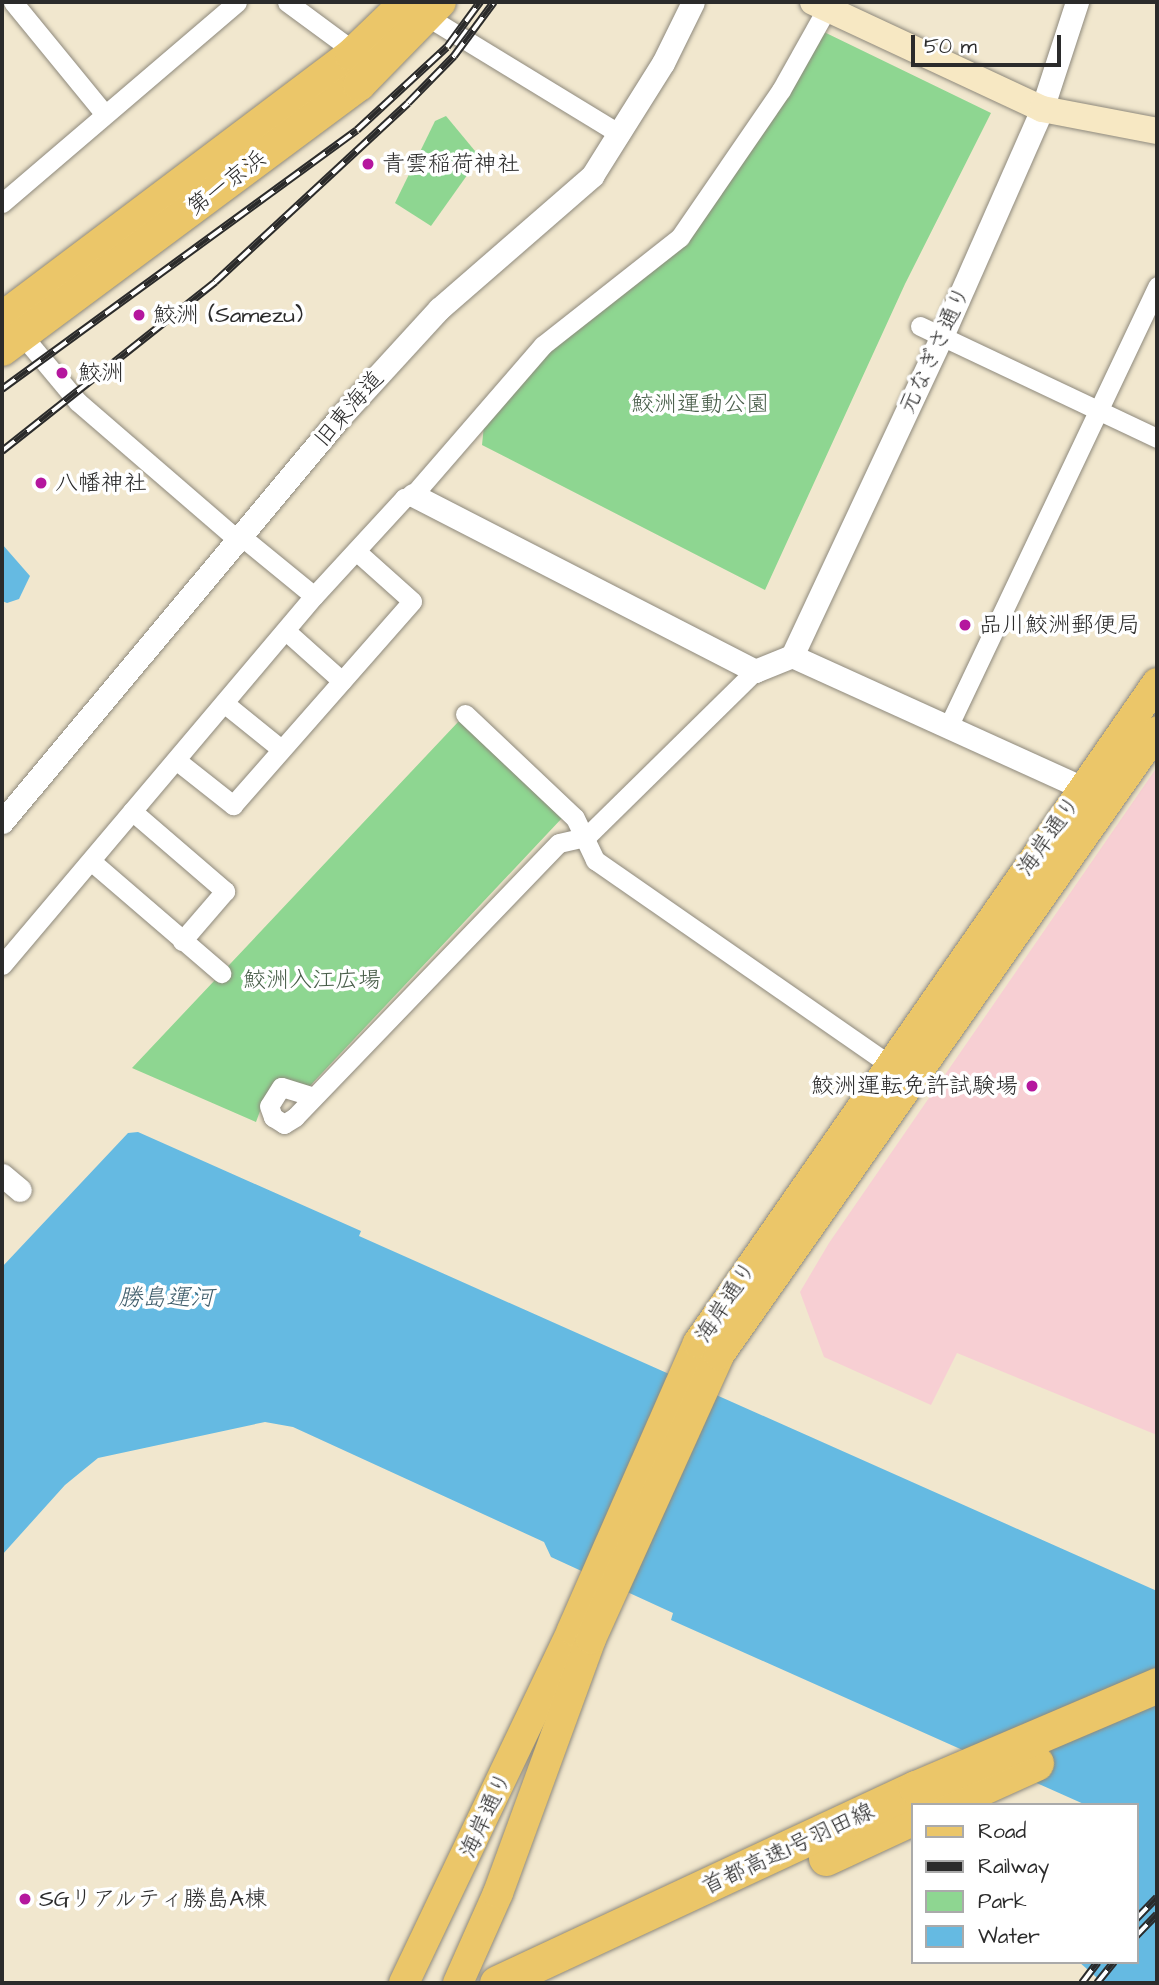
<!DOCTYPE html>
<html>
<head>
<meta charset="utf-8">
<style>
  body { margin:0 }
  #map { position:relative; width:1159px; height:1985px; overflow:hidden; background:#f1e7ce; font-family:"Architects Daughter","Klee One",sans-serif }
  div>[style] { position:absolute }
  .built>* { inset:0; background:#f7cfd3 }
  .green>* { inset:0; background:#8ed691 }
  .water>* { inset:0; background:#65bae2 }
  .roads { filter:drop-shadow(0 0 2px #8e897c) drop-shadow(0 0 2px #8e897c) }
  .minor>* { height:19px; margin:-9.5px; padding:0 9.5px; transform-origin:9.5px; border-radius:9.5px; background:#fff }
  .tertiary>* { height:23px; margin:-11.5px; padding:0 11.5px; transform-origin:11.5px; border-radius:11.5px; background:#fff }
  .secondary>* { height:26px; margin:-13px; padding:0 13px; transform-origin:13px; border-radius:13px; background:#f7e8c3 }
  .primary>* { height:30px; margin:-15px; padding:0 15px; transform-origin:15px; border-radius:15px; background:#ebc669 }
  .trunk>* { height:32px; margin:-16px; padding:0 16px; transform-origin:16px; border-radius:16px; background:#ebc669 }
  .motorway>* { height:35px; margin:-17.5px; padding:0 17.5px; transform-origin:17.5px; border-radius:17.5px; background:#ebc669 }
  .rail>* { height:8px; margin-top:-4px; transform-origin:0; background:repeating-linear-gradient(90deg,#fff 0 16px,#2b2b2b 0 32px); box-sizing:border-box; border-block:2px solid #2b2b2b }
  .dots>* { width:19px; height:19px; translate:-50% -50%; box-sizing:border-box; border:4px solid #fff; border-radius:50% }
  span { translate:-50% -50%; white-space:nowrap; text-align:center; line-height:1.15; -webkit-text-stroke:7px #fff; paint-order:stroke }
  .poi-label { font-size:23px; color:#2b2b2b }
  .left { translate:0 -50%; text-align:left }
  .right { translate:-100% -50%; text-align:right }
  .street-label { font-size:23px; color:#2b2b2b }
  .park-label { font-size:23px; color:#495e4a }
  .water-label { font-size:24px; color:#3f5d6b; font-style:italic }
  .frame { position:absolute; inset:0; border:4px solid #2b2b2b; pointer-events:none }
  .legend { position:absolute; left:911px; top:1803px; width:228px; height:161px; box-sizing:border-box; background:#fff; border:2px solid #aaa; margin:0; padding:9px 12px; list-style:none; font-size:21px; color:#2b2b2b }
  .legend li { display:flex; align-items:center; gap:14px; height:35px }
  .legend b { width:35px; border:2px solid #aaa }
  .scale { position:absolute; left:911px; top:35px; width:150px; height:32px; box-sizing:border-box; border:4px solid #2b2b2b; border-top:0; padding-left:9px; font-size:21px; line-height:24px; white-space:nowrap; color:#2b2b2b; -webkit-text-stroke:5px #fff; paint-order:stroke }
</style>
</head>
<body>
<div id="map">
  <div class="built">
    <i style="clip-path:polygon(1157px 767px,1157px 1435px,957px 1353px,931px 1405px,824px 1357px,800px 1292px,829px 1243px)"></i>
  </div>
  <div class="green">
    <i style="clip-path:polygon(824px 32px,991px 113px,905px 284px,765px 590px,482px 445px,484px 425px,552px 349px,681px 246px)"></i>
    <i style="clip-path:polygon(446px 116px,480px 157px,431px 226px,395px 203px,435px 121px)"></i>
    <i style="clip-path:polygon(459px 721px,563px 817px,308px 1088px,266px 1095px,256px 1122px,132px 1068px)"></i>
  </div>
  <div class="water">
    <i style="clip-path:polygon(2px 544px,30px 576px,19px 599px,7px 603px,2px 601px)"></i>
    <i style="clip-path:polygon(138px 1132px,361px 1231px,359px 1236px,1157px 1591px,1157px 1983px,1103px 1983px,1079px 1962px,1136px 1962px,1136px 1805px,1086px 1805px,671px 1620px,673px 1613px,551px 1557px,544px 1542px,293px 1427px,265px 1422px,98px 1458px,65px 1485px,2px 1555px,2px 1267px,128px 1133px)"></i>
  </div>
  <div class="roads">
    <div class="minor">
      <i style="left:13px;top:2px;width:144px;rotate:50.7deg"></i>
      <i style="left:287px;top:2px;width:71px;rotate:36.4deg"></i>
      <i style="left:344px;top:44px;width:13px;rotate:58deg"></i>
      <i style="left:428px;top:17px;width:225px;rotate:31.4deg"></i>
      <i style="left:2px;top:203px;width:309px;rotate:-40.5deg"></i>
      <i style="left:920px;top:326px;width:262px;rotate:25.3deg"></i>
      <i style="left:22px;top:335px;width:87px;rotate:50.1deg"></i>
      <i style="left:78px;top:402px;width:213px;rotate:40.8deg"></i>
      <i style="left:242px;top:537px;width:93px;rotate:39.3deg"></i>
      <i style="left:286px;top:631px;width:75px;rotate:41.8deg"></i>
      <i style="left:224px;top:703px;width:73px;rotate:38.9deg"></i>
      <i style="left:465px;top:714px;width:151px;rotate:43.4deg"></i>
      <i style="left:575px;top:818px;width:47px;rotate:64.5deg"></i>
      <i style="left:595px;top:860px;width:359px;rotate:34.8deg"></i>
      <i style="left:949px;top:725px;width:486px;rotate:-64.6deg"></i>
      <i style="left:176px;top:760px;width:73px;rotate:38.3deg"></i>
      <i style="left:233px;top:805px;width:271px;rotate:-48.7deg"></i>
      <i style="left:412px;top:601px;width:75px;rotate:-138.2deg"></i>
      <i style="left:132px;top:811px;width:123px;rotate:40.7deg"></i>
      <i style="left:225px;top:891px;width:66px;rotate:130.7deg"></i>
      <i style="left:91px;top:861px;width:172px;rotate:40.7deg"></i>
      <i style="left:2px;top:965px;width:483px;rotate:-49.8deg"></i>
      <i style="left:314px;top:596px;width:133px;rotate:-47.4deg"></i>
      <i style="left:404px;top:498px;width:9px;rotate:-18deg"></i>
      <i style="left:413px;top:495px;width:198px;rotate:-49.1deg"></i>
      <i style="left:543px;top:345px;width:174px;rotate:-38.2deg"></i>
      <i style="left:680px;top:237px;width:178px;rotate:-55.5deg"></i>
      <i style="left:781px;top:90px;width:94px;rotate:-60.7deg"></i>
      <i style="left:311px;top:1096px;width:31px;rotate:-163deg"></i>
      <i style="left:281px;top:1087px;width:22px;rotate:122deg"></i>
      <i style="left:269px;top:1106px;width:12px;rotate:70deg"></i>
      <i style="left:273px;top:1117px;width:13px;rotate:32deg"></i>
      <i style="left:284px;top:1124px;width:13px;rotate:-32deg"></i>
      <i style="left:295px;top:1117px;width:380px;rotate:-46.1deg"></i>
      <i style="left:559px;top:843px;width:28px;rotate:-13deg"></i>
      <i style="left:586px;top:837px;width:237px;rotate:-44.5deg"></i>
    </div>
    <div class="tertiary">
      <i style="left:413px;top:495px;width:385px;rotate:27.2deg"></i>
      <i style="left:755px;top:671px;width:40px;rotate:-22deg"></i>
      <i style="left:792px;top:656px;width:353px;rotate:-64.9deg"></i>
      <i style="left:942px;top:336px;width:248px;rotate:-66.2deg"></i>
      <i style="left:1042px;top:109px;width:113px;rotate:-71.9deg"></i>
      <i style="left:792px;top:656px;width:320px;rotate:24.4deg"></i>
      <i style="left:2px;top:822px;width:528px;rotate:-50.15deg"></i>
      <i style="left:340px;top:417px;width:147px;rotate:-47.5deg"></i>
      <i style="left:439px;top:309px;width:203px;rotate:-41deg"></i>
      <i style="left:592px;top:176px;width:133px;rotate:-57.9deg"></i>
      <i style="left:663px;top:63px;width:68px;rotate:-63.8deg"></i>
      <i style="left:2px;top:1175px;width:23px;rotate:40deg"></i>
    </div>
    <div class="secondary">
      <i style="left:813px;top:2px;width:253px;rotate:25deg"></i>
      <i style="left:1042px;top:109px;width:117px;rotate:10.8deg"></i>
    </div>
    <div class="primary">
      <i style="left:404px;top:1983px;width:391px;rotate:-64.5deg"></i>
      <i style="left:572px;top:1630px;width:313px;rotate:-66.3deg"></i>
      <i style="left:698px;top:1343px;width:804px;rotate:-55.18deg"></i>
      <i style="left:458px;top:1983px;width:98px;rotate:-66deg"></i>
      <i style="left:498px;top:1893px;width:270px;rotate:-69.9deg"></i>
      <i style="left:591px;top:1639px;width:312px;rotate:-65.7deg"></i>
      <i style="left:719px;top:1355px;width:762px;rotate:-54.93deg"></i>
    </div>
    <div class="trunk">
      <i style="left:2px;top:318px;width:437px;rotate:-37deg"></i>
      <i style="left:351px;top:55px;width:76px;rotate:-43.9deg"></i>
      <i style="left:2px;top:350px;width:445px;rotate:-36.6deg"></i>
      <i style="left:359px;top:85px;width:116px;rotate:-45.7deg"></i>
    </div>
    <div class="motorway">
      <i style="left:943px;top:1805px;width:102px;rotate:-24.3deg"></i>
      <i style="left:826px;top:1858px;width:95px;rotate:-24.9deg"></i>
      <i style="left:497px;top:1983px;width:462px;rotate:-25deg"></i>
      <i style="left:916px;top:1788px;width:262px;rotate:-23.1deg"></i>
    </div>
  </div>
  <div class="rail">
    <i style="left:2px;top:389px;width:439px;rotate:-36.1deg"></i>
    <i style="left:357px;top:130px;width:122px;rotate:-42.7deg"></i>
    <i style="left:447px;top:47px;width:56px;rotate:-53.7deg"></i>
    <i style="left:2px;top:451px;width:272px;rotate:-38.4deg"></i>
    <i style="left:215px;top:282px;width:263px;rotate:-42.8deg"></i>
    <i style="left:408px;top:103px;width:66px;rotate:-45.6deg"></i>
    <i style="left:454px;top:56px;width:67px;rotate:-53.5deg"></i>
    <i style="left:1136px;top:1919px;width:30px;rotate:-46deg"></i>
    <i style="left:1136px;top:1936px;width:30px;rotate:-46deg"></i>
    <i style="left:1082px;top:1983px;width:26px;rotate:-53deg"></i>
    <i style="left:1097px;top:1983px;width:27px;rotate:-51deg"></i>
  </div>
  <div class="dots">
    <i style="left:368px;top:164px;background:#b5179e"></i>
    <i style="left:139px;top:315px;background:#b5179e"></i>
    <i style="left:62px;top:373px;background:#b5179e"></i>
    <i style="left:41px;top:483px;background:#b5179e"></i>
    <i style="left:965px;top:625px;background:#b5179e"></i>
    <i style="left:1032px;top:1086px;background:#b5179e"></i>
    <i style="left:25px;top:1899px;background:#b5179e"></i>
  </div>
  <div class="poi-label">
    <span class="left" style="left:382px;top:164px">青雲稲荷神社</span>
    <span class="left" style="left:153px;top:315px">鮫洲 (Samezu)</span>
    <span class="left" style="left:78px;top:373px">鮫洲</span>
    <span class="left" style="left:55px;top:483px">八幡神社</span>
    <span class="left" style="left:979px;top:625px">品川鮫洲郵便局</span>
    <span class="right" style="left:1018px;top:1086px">鮫洲運転免許試験場</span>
    <span class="left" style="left:39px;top:1899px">SGリアルティ勝島A棟</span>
  </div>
  <div class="street-label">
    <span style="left:227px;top:183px;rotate:-37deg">第一京浜</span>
    <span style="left:935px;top:350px;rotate:-65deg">元なぎさ通り</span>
    <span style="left:349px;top:409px;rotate:-49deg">旧東海道</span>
    <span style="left:1049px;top:836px;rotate:-55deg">海岸通り</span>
    <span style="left:726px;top:1302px;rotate:-57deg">海岸通り</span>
    <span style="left:486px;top:1815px;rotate:-65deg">海岸通り</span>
    <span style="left:788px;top:1849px;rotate:-25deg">首都高速1号羽田線</span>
  </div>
  <div class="park-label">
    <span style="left:700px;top:404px">鮫洲運動公園</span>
    <span style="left:312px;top:980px">鮫洲入江広場</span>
  </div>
  <div class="water-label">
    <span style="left:166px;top:1299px">勝島運河</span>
  </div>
  <div class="frame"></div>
  <ul class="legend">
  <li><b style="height:9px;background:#ebc669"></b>Road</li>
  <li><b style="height:9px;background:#2b2b2b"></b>Railway</li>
  <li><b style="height:19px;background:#8ed691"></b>Park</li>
  <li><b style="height:19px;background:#65bae2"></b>Water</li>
  </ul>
  <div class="scale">50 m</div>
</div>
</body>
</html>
